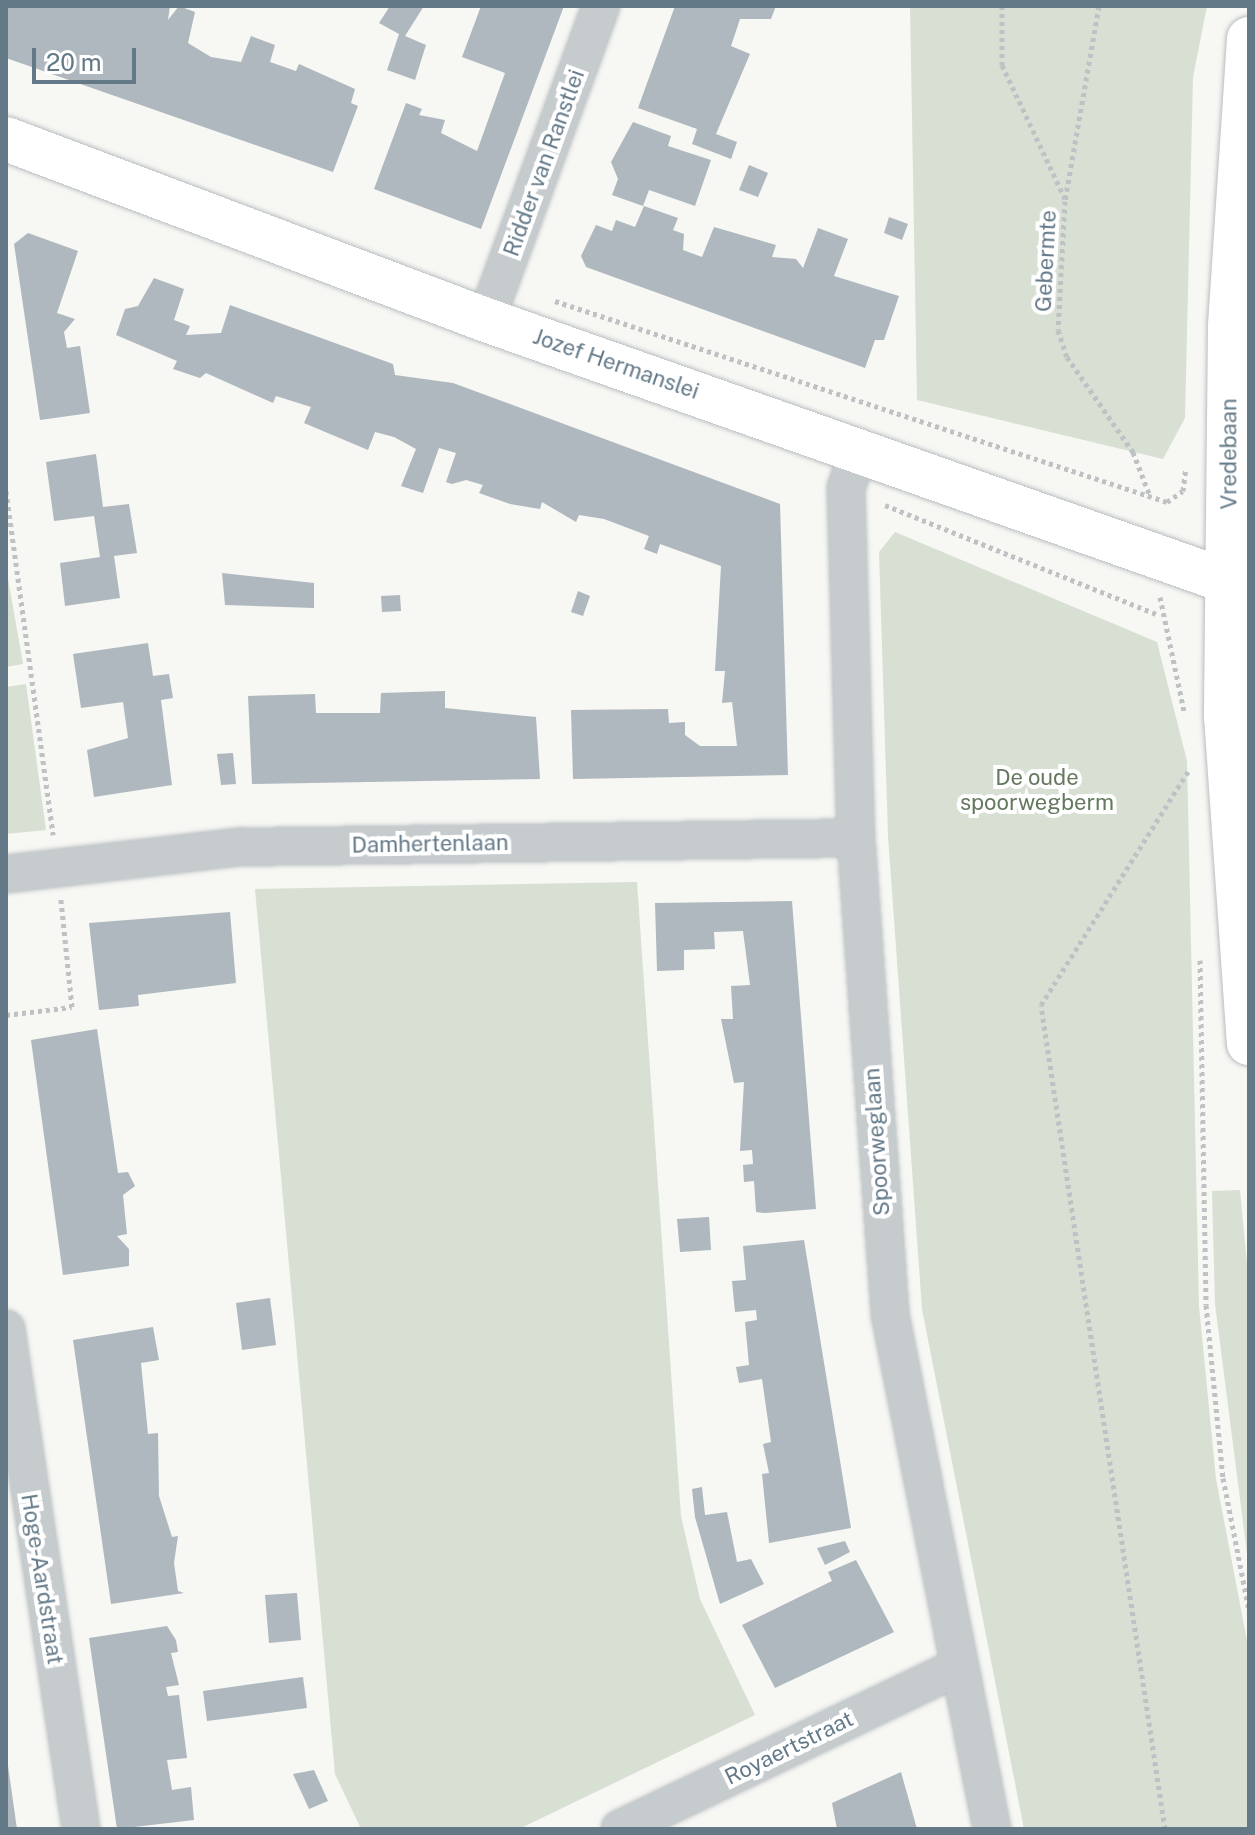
<!DOCTYPE html>
<html>
<head>
<meta charset="utf-8">
<style>
  body { margin:0 }
  #map { position:relative; width:1255px; height:1835px; overflow:hidden; background:#f7f7f3; font-family:"Public Sans",sans-serif }
  div>[style] { position:absolute }
  .green>* { inset:0; background:#d8e0d4 }
  .building>* { inset:0; background:#afb8be }
  .path>* { height:5px; margin-top:-2.5px; transform-origin:0; background:repeating-linear-gradient(90deg,#bfc2c4 0 4px,transparent 0 8px) }
  .roads { filter:drop-shadow(0 0 2px #b8bec2) drop-shadow(0 0 2px #b8bec2) }
  .street>* { height:36px; margin:-18px; padding:0 18px; transform-origin:18px; border-radius:18px; background:#c6cbce }
  .secondary>* { height:44px; margin:-22px; padding:0 22px; transform-origin:22px; border-radius:22px; background:#fff }
  .primary>* { height:44px; margin:-22px; padding:0 22px; transform-origin:22px; border-radius:22px; background:#fff }
  span { translate:-50% -50%; white-space:nowrap; text-align:center; line-height:1.15; -webkit-text-stroke:8px #fff; paint-order:stroke }
  .street-label { font-size:22px; color:#637988 }
  .park-label { font-size:22px; color:#65795e }
  .frame { position:absolute; inset:0; border:8px solid #637988; pointer-events:none }
  .scale { position:absolute; left:32px; top:48px; width:104px; height:36px; box-sizing:border-box; border:4px solid #637988; border-top:0; padding-left:10px; font-size:24px; line-height:28px; white-space:nowrap; color:#637988; -webkit-text-stroke:6px #fff; paint-order:stroke }
</style>
</head>
<body>
<div id="map">
  <div class="green">
    <i style="clip-path:polygon(910px 6px,1207px 6px,1193px 77px,1185px 418px,1163px 459px,917px 400px)"></i>
    <i style="clip-path:polygon(895px 532px,1157px 642px,1187px 761px,1199px 1306px,1216px 1479px,1249px 1651px,1249px 1829px,1024px 1829px,922px 1309px,888px 836px,879px 552px)"></i>
    <i style="clip-path:polygon(6px 567px,23px 664px,6px 667px)"></i>
    <i style="clip-path:polygon(26px 684px,46px 830px,6px 834px,6px 687px)"></i>
    <i style="clip-path:polygon(637px 882px,681px 1516px,700px 1599px,755px 1715px,519px 1829px,361px 1829px,335px 1774px,255px 889px)"></i>
    <i style="clip-path:polygon(1240px 1190px,1249px 1286px,1249px 1569px,1215px 1304px,1212px 1191px)"></i>
  </div>
  <div class="building">
    <i style="clip-path:polygon(6px 6px,170px 6px,168px 20px,179px 6px,195px 12px,188px 43px,211px 57px,241px 62px,251px 36px,275px 45px,270px 62px,296px 71px,299px 64px,355px 89px,351px 103px,358px 106px,333px 172px,6px 58px)"></i>
    <i style="clip-path:polygon(390px 6px,424px 6px,405px 36px,426px 45px,415px 80px,387px 70px,399px 34px,379px 23px)"></i>
    <i style="clip-path:polygon(481px 6px,564px 6px,481px 229px,374px 189px,406px 103px,422px 109px,419px 115px,445px 120px,441px 133px,477px 151px,505px 73px,462px 57px)"></i>
    <i style="clip-path:polygon(675px 6px,776px 6px,771px 19px,740px 19px,731px 46px,750px 54px,716px 134px,737px 142px,731px 159px,692px 144px,697px 129px,638px 108px)"></i>
    <i style="clip-path:polygon(633px 122px,671px 136px,668px 146px,711px 160px,695px 206px,649px 190px,643px 206px,612px 195px,618px 179px,611px 162px)"></i>
    <i style="clip-path:polygon(749px 165px,768px 173px,758px 197px,739px 190px)"></i>
    <i style="clip-path:polygon(644px 206px,678px 218px,673px 230px,684px 234px,683px 250px,702px 257px,714px 227px,776px 245px,772px 257px,796px 259px,803px 268px,818px 228px,848px 239px,834px 276px,899px 296px,884px 340px,875px 340px,865px 368px,586px 267px,581px 256px,596px 225px,612px 231px,616px 220px,635px 227px)"></i>
    <i style="clip-path:polygon(889px 217px,908px 224px,902px 240px,884px 233px)"></i>
    <i style="clip-path:polygon(28px 233px,78px 251px,57px 313px,75px 319px,64px 332px,67px 348px,80px 346px,90px 413px,40px 420px,14px 244px)"></i>
    <i style="clip-path:polygon(154px 278px,184px 289px,174px 320px,190px 326px,186px 335px,221px 333px,230px 305px,393px 364px,395px 375px,453px 383px,780px 504px,788px 775px,573px 779px,571px 710px,668px 709px,669px 723px,685px 722px,685px 735px,700px 746px,737px 746px,732px 702px,722px 703px,725px 671px,715px 671px,721px 566px,660px 544px,657px 554px,644px 549px,649px 536px,604px 519px,579px 515px,576px 522px,542px 502px,540px 509px,510px 504px,479px 493px,483px 485px,466px 480px,452px 484px,446px 482px,456px 453px,439px 448px,423px 493px,401px 486px,416px 449px,394px 437px,375px 432px,368px 450px,304px 423px,311px 407px,276px 396px,273px 403px,206px 373px,200px 378px,173px 369px,177px 361px,116px 335px,125px 309px,138px 306px)"></i>
    <i style="clip-path:polygon(96px 454px,103px 507px,129px 504px,137px 553px,114px 556px,120px 598px,65px 606px,60px 563px,100px 557px,94px 516px,54px 521px,46px 462px)"></i>
    <i style="clip-path:polygon(222px 573px,314px 583px,314px 608px,225px 605px)"></i>
    <i style="clip-path:polygon(578px 591px,590px 596px,583px 616px,571px 612px)"></i>
    <i style="clip-path:polygon(400px 595px,401px 611px,382px 612px,381px 596px)"></i>
    <i style="clip-path:polygon(148px 643px,153px 676px,169px 674px,173px 698px,161px 700px,172px 785px,94px 797px,87px 750px,128px 738px,123px 702px,81px 708px,73px 654px)"></i>
    <i style="clip-path:polygon(445px 691px,445px 708px,536px 717px,540px 779px,252px 784px,248px 696px,315px 694px,316px 713px,380px 713px,381px 693px)"></i>
    <i style="clip-path:polygon(233px 753px,236px 784px,221px 785px,217px 754px)"></i>
    <i style="clip-path:polygon(792px 901px,816px 1209px,765px 1213px,756px 1212px,754px 1181px,744px 1182px,743px 1165px,753px 1164px,752px 1150px,740px 1151px,744px 1082px,734px 1083px,721px 1019px,733px 1019px,731px 986px,750px 985px,743px 931px,714px 932px,715px 949px,684px 950px,684px 970px,657px 971px,655px 903px)"></i>
    <i style="clip-path:polygon(230px 912px,236px 983px,138px 995px,139px 1006px,99px 1010px,89px 923px)"></i>
    <i style="clip-path:polygon(97px 1029px,118px 1173px,128px 1172px,135px 1186px,123px 1195px,127px 1234px,117px 1236px,129px 1249px,129px 1266px,63px 1275px,31px 1040px)"></i>
    <i style="clip-path:polygon(709px 1217px,711px 1250px,680px 1252px,677px 1219px)"></i>
    <i style="clip-path:polygon(804px 1240px,851px 1528px,769px 1543px,762px 1474px,769px 1473px,763px 1444px,771px 1442px,762px 1379px,739px 1383px,736px 1367px,749px 1365px,745px 1322px,757px 1320px,756px 1310px,735px 1312px,732px 1281px,746px 1280px,743px 1246px)"></i>
    <i style="clip-path:polygon(270px 1298px,276px 1345px,242px 1350px,236px 1303px)"></i>
    <i style="clip-path:polygon(153px 1327px,159px 1360px,141px 1363px,148px 1434px,158px 1433px,159px 1496px,172px 1537px,178px 1536px,174px 1563px,178px 1591px,184px 1593px,111px 1604px,73px 1340px)"></i>
    <i style="clip-path:polygon(702px 1487px,705px 1515px,727px 1512px,737px 1562px,751px 1559px,764px 1584px,720px 1604px,695px 1517px,692px 1489px)"></i>
    <i style="clip-path:polygon(845px 1541px,850px 1552px,825px 1565px,817px 1548px)"></i>
    <i style="clip-path:polygon(856px 1560px,894px 1632px,775px 1688px,742px 1625px,832px 1581px,828px 1572px)"></i>
    <i style="clip-path:polygon(297px 1593px,301px 1640px,269px 1643px,265px 1595px)"></i>
    <i style="clip-path:polygon(167px 1626px,176px 1640px,178px 1652px,171px 1653px,179px 1685px,166px 1687px,168px 1696px,179px 1695px,187px 1758px,167px 1760px,172px 1790px,191px 1787px,194px 1820px,117px 1829px,89px 1638px)"></i>
    <i style="clip-path:polygon(303px 1677px,307px 1708px,207px 1721px,203px 1691px)"></i>
    <i style="clip-path:polygon(6px 1766px,8px 1766px,17px 1829px,6px 1829px)"></i>
    <i style="clip-path:polygon(314px 1770px,328px 1801px,309px 1809px,293px 1774px)"></i>
    <i style="clip-path:polygon(901px 1772px,917px 1829px,837px 1829px,832px 1803px)"></i>
  </div>
  <div class="path">
    <i style="left:1002px;top:6px;width:59px;rotate:90deg"></i>
    <i style="left:1002px;top:65px;width:148px;rotate:64.8deg"></i>
    <i style="left:1099px;top:6px;width:198px;rotate:99.9deg"></i>
    <i style="left:1065px;top:201px;width:129px;rotate:93.1deg"></i>
    <i style="left:1058px;top:330px;width:28px;rotate:72deg"></i>
    <i style="left:1067px;top:357px;width:116px;rotate:55.2deg"></i>
    <i style="left:1133px;top:452px;width:47px;rotate:68.9deg"></i>
    <i style="left:555px;top:301px;width:644px;rotate:18.18deg"></i>
    <i style="left:6px;top:491px;width:347px;rotate:82.2deg"></i>
    <i style="left:1167px;top:502px;width:19px;rotate:-35deg"></i>
    <i style="left:1183px;top:491px;width:23px;rotate:-83deg"></i>
    <i style="left:885px;top:505px;width:294px;rotate:21.9deg"></i>
    <i style="left:1160px;top:597px;width:116px;rotate:78.1deg"></i>
    <i style="left:1200px;top:960px;width:345px;rotate:89deg"></i>
    <i style="left:1206px;top:1305px;width:174px;rotate:84.4deg"></i>
    <i style="left:1223px;top:1478px;width:136px;rotate:78.9deg"></i>
    <i style="left:6px;top:1015px;width:66px;rotate:-6.9deg"></i>
    <i style="left:72px;top:1007px;width:108px;rotate:-95.9deg"></i>
    <i style="left:1165px;top:1829px;width:833px;rotate:-98.56deg"></i>
    <i style="left:1041px;top:1005px;width:278px;rotate:-57.8deg"></i>
  </div>
  <div class="roads">
    <div class="street">
      <i style="left:486px;top:320px;width:334px;rotate:-69.9deg"></i>
      <i style="left:860px;top:448px;width:42px;rotate:109.3deg"></i>
      <i style="left:846px;top:488px;width:350px;rotate:88.4deg"></i>
      <i style="left:856px;top:838px;width:477px;rotate:85.9deg"></i>
      <i style="left:890px;top:1314px;width:525px;rotate:78.8deg"></i>
      <i style="left:6px;top:874px;width:237px;rotate:-6.6deg"></i>
      <i style="left:241px;top:847px;width:615px;rotate:-0.84deg"></i>
      <i style="left:6px;top:1329px;width:506px;rotate:81.47deg"></i>
      <i style="left:620px;top:1829px;width:375px;rotate:-25.6deg"></i>
    </div>
    <div class="secondary">
      <i style="left:6px;top:139px;width:513px;rotate:20.66deg"></i>
      <i style="left:486px;top:320px;width:788px;rotate:19.42deg"></i>
    </div>
    <div class="primary">
      <i style="left:1249px;top:39px;width:289px;rotate:93.8deg"></i>
      <i style="left:1230px;top:327px;width:389px;rotate:90.6deg"></i>
      <i style="left:1226px;top:716px;width:328px;rotate:86deg"></i>
    </div>
  </div>
  <div class="street-label">
    <span style="left:544px;top:163px;rotate:-70deg">Ridder van Ranstlei</span>
    <span style="left:1046px;top:261px;rotate:-87deg">Gebermte</span>
    <span style="left:616px;top:364px;rotate:19deg">Jozef Hermanslei</span>
    <span style="left:1229px;top:454px;rotate:-90deg">Vredebaan</span>
    <span style="left:430px;top:844px;rotate:-1deg">Damhertenlaan</span>
    <span style="left:877px;top:1142px;rotate:-94deg">Spoorweglaan</span>
    <span style="left:42px;top:1579px;rotate:81deg">Hoge-Aardstraat</span>
    <span style="left:789px;top:1748px;rotate:-26deg">Royaertstraat</span>
  </div>
  <div class="park-label">
    <span style="left:1037px;top:790px">De oude<br>spoorwegberm</span>
  </div>
  <div class="frame"></div>
  <div class="scale">20 m</div>
</div>
</body>
</html>
